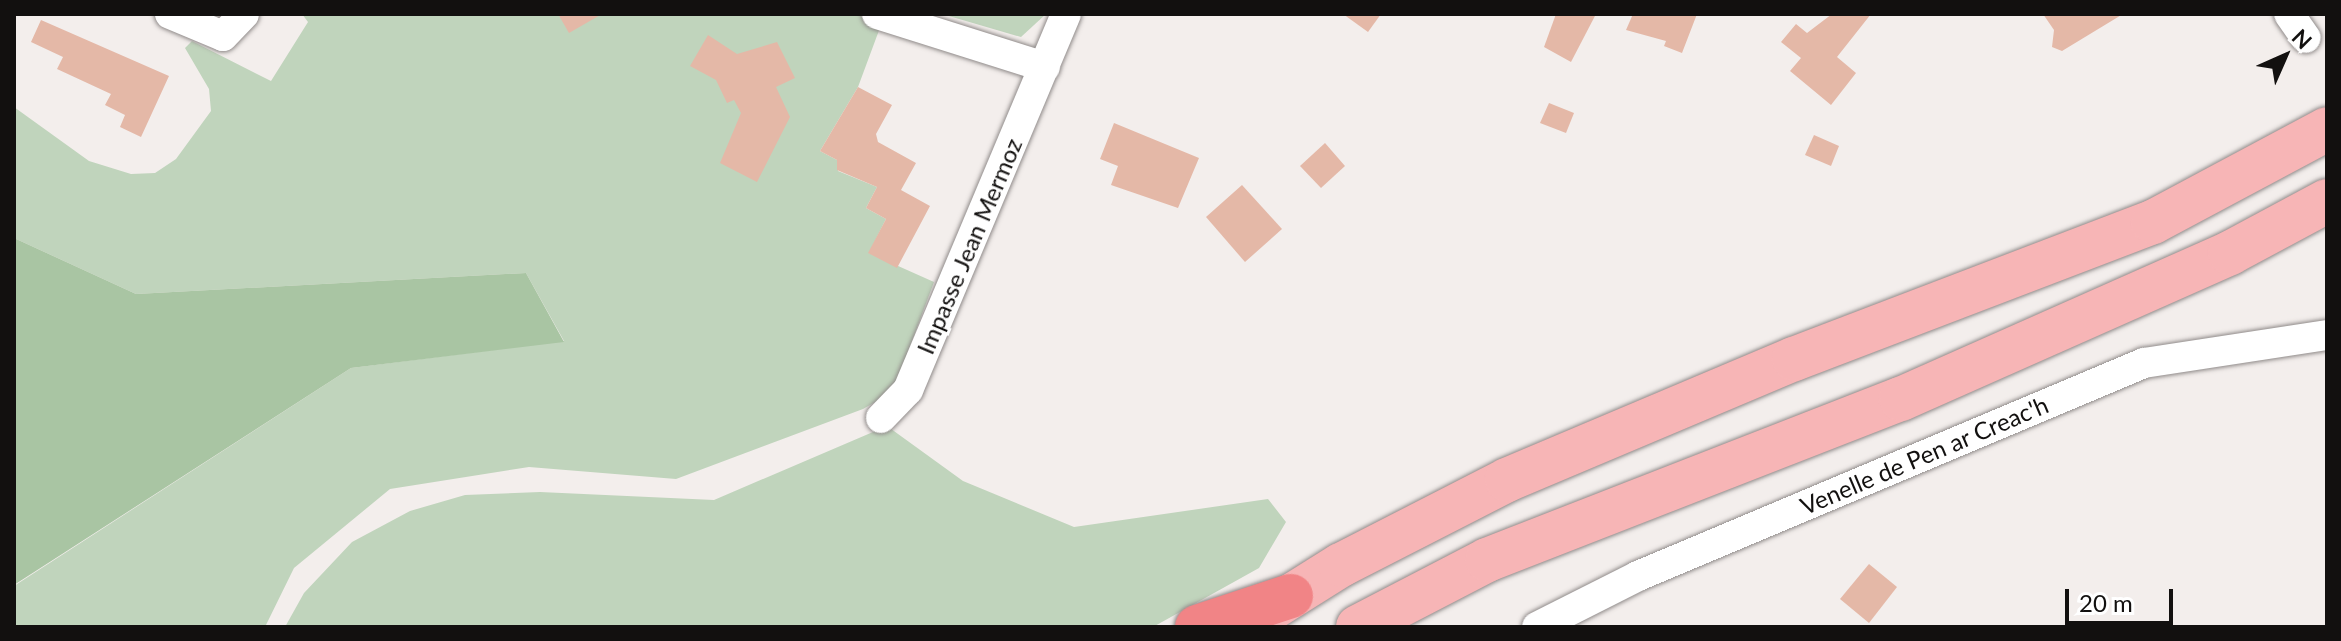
<!DOCTYPE html>
<html>
<head>
<meta charset="utf-8">
<style>
  body { margin:0 }
  #map { position:relative; width:2341px; height:641px; overflow:hidden; background:#f3eeec; font-family:Lato,sans-serif }
  div>[style] { position:absolute }
  .green>* { inset:0; background:#c0d4bc }
  .forest>* { inset:0; background:#a9c5a3 }
  .building>* { inset:0; background:#e4b8a7 }
  .roads { filter:drop-shadow(0 0 2px #908b8a) drop-shadow(0 0 2px #908b8a) }
  .street>* { height:30px; margin:-15px; padding:0 15px; transform-origin:15px; border-radius:15px; background:#fff }
  .primary>* { height:44px; margin:-22px; padding:0 22px; transform-origin:22px; border-radius:22px; background:#f7b5b6 }
  .highway>* { height:44px; margin:-22px; padding:0 22px; transform-origin:22px; border-radius:22px; background:#f18486 }
  span { translate:-50% -50%; white-space:nowrap; text-align:center; line-height:1.15; -webkit-text-stroke:6px #fff; paint-order:stroke }
  .street-label { font-size:24px; color:#12100f }
  .frame { position:absolute; inset:0; border:16px solid #12100f; pointer-events:none }
  .north { position:absolute; left:2245px; top:16px; width:80px; height:80px; -webkit-text-stroke:6px #fff; paint-order:stroke; rotate:45deg; font-size:22px; font-weight:700; line-height:32px; text-align:center; color:#12100f }
  .north::after { content:''; display:block; margin:auto; width:28px; height:36px; background:#12100f; clip-path:polygon(50% 0,100% 100%,50% 72%,0 100%) }
  .scale { position:absolute; left:2065px; top:589px; width:108px; height:36px; box-sizing:border-box; border:4px solid #12100f; border-top:0; padding-left:10px; font-size:24px; line-height:28px; white-space:nowrap; color:#12100f; -webkit-text-stroke:6px #fff; paint-order:stroke }
</style>
</head>
<body>
<div id="map">
  <div class="green">
    <i style="clip-path:polygon(302px 14px,856px 14px,881px 25px,858px 87px,820px 151px,837px 160px,838px 171px,877px 187px,866px 208px,886px 219px,869px 253px,934px 282px,893px 392px,863px 409px,676px 479px,529px 467px,390px 489px,294px 568px,265px 627px,14px 627px,14px 586px,351px 368px,564px 341px,526px 273px,136px 294px,14px 238px,14px 107px,89px 161px,131px 174px,155px 173px,176px 159px,211px 111px,209px 89px,185px 48px,192px 41px,271px 81px,308px 22px)"></i>
    <i style="clip-path:polygon(942px 14px,1046px 14px,1021px 37px)"></i>
    <i style="clip-path:polygon(887px 426px,963px 481px,1074px 527px,1268px 499px,1286px 522px,1259px 568px,1153px 627px,285px 627px,304px 593px,352px 542px,410px 511px,465px 495px,540px 492px,714px 500px)"></i>
  </div>
  <div class="forest">
    <i style="clip-path:polygon(14px 238px,136px 294px,526px 273px,564px 342px,351px 368px,14px 585px)"></i>
  </div>
  <div class="building">
    <i style="clip-path:polygon(558px 14px,602px 14px,569px 33px)"></i>
    <i style="clip-path:polygon(1343px 14px,1381px 14px,1368px 32px)"></i>
    <i style="clip-path:polygon(1556px 14px,1596px 14px,1571px 62px,1544px 47px)"></i>
    <i style="clip-path:polygon(1633px 14px,1697px 14px,1682px 53px,1664px 46px,1666px 41px,1626px 30px)"></i>
    <i style="clip-path:polygon(1832px 14px,1871px 14px,1837px 57px,1856px 73px,1831px 105px,1790px 71px,1801px 58px,1781px 42px,1796px 24px,1807px 33px)"></i>
    <i style="clip-path:polygon(2043px 14px,2123px 14px,2062px 51px,2052px 47px,2054px 30px)"></i>
    <i style="clip-path:polygon(41px 20px,169px 76px,141px 137px,120px 127px,125px 115px,105px 105px,111px 94px,57px 69px,63px 57px,31px 42px)"></i>
    <i style="clip-path:polygon(708px 35px,737px 54px,777px 42px,795px 78px,776px 87px,790px 117px,757px 182px,720px 163px,741px 113px,734px 100px,727px 103px,716px 80px,690px 66px)"></i>
    <i style="clip-path:polygon(858px 87px,892px 105px,876px 134px,878px 142px,916px 163px,901px 190px,930px 206px,897px 268px,868px 253px,886px 219px,866px 208px,877px 187px,837px 170px,837px 160px,820px 151px)"></i>
    <i style="clip-path:polygon(1549px 103px,1574px 113px,1566px 133px,1540px 123px)"></i>
    <i style="clip-path:polygon(1114px 123px,1199px 158px,1178px 208px,1111px 185px,1118px 166px,1100px 159px)"></i>
    <i style="clip-path:polygon(1814px 135px,1839px 146px,1831px 166px,1805px 155px)"></i>
    <i style="clip-path:polygon(1325px 143px,1345px 166px,1321px 188px,1300px 166px)"></i>
    <i style="clip-path:polygon(1242px 185px,1282px 229px,1245px 262px,1206px 217px)"></i>
    <i style="clip-path:polygon(1869px 564px,1897px 587px,1869px 623px,1840px 599px)"></i>
  </div>
  <div class="roads">
    <div class="street">
      <i style="left:170px;top:14px;width:57px;rotate:22.5deg"></i>
      <i style="left:223px;top:36px;width:30px;rotate:-46deg"></i>
      <i style="left:877px;top:14px;width:176px;rotate:17.5deg"></i>
      <i style="left:2289px;top:14px;width:29px;rotate:55deg"></i>
      <i style="left:881px;top:418px;width:39px;rotate:-46deg"></i>
      <i style="left:908px;top:390px;width:408px;rotate:-67.2deg"></i>
      <i style="left:1537px;top:627px;width:113px;rotate:-26.8deg"></i>
      <i style="left:1638px;top:576px;width:549px;rotate:-22.83deg"></i>
      <i style="left:2144px;top:363px;width:185px;rotate:-8.7deg"></i>
    </div>
    <div class="primary">
      <i style="left:1258px;top:617px;width:98px;rotate:-32.1deg"></i>
      <i style="left:1341px;top:565px;width:186px;rotate:-27.1deg"></i>
      <i style="left:1507px;top:480px;width:311px;rotate:-22.9deg"></i>
      <i style="left:1794px;top:359px;width:384px;rotate:-20.9deg"></i>
      <i style="left:2153px;top:222px;width:197px;rotate:-28.1deg"></i>
      <i style="left:1358px;top:627px;width:145px;rotate:-27.4deg"></i>
      <i style="left:1487px;top:560px;width:444px;rotate:-21.3deg"></i>
      <i style="left:1901px;top:399px;width:360px;rotate:-23.9deg"></i>
      <i style="left:2230px;top:253px;width:110px;rotate:-28.2deg"></i>
    </div>
    <div class="highway">
      <i style="left:1197px;top:627px;width:99px;rotate:-18.3deg"></i>
    </div>
  </div>
  <div class="street-label">
    <span style="left:969px;top:246px;rotate:-67deg">Impasse Jean Mermoz</span>
    <span style="left:1924px;top:455px;rotate:-23deg">Venelle de Pen ar Creac'h</span>
  </div>
  <div class="frame"></div>
  <div class="north">N</div>
  <div class="scale">20 m</div>
</div>
</body>
</html>
